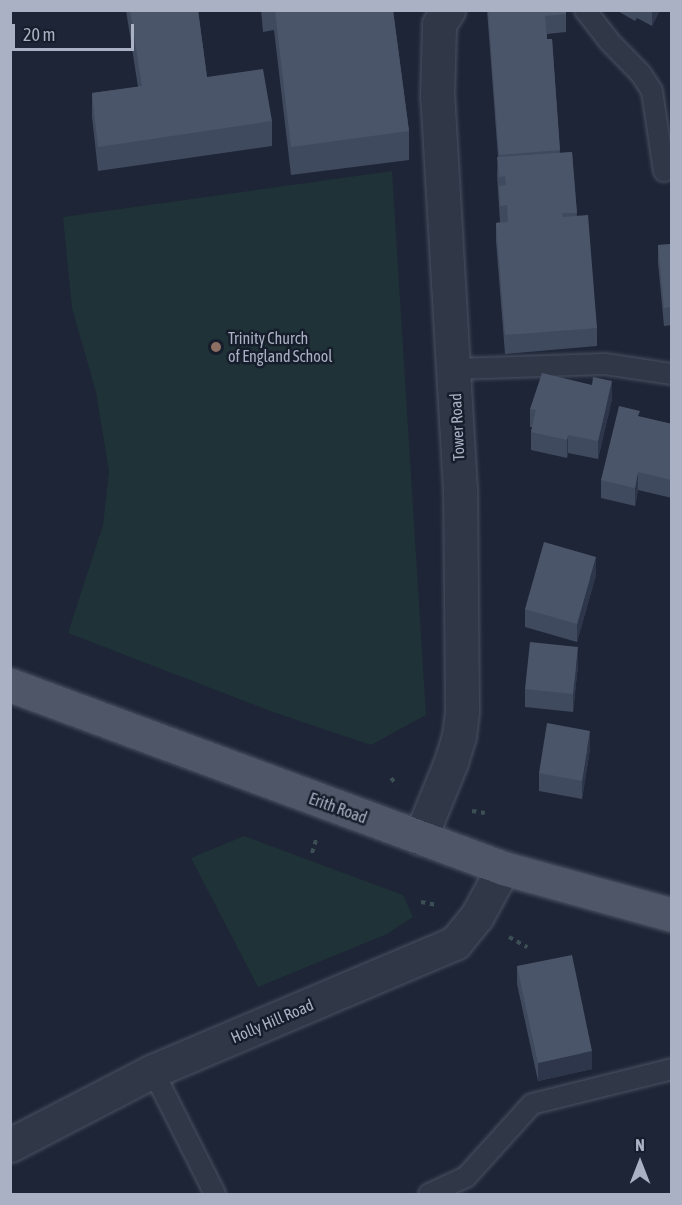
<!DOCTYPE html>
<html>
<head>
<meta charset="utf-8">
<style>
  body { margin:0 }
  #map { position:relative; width:682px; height:1205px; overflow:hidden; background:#1d2536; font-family:"Asap Condensed",sans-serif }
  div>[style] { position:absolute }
  .green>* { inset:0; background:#1f3237 }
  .path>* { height:4px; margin-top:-2px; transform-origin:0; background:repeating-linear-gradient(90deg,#3c4f55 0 4.5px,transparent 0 9px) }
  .roads { filter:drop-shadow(0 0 2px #4b5262) drop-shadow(0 0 2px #4b5262) }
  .service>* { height:20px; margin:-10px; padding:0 10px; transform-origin:10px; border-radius:10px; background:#303747 }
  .minor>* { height:33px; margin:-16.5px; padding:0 16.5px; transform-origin:16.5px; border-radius:16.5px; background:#303747 }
  .primary>* { height:33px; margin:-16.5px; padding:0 16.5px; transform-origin:16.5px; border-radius:16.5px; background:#4e5667 }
  .wall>* { inset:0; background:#404a5f }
  .shaded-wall>* { inset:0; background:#2d364a }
  .building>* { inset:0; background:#4b556a }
  .dots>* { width:16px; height:16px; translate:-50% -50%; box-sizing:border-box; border:3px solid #161d2b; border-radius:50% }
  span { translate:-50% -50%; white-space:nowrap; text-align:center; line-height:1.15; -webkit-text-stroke:5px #161d2b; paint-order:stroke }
  .poi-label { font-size:16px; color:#aab1c4 }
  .left { translate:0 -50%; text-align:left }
  .street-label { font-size:16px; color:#aab1c4 }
  .frame { position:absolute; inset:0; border:12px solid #aab1c4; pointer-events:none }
  .north { position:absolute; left:610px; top:1133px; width:60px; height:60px; -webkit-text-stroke:4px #161d2b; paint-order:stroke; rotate:0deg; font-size:16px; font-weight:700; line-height:24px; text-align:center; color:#aab1c4 }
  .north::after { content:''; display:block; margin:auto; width:21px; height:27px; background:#aab1c4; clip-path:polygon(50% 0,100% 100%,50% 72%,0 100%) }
  .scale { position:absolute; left:12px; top:24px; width:122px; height:27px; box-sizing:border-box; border:3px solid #aab1c4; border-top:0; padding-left:8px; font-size:18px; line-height:21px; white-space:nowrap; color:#aab1c4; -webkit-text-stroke:4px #161d2b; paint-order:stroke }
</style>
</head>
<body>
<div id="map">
  <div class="green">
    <i style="clip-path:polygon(392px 171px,426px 715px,371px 745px,273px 712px,68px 633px,103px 525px,109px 472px,96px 392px,72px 308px,63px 217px)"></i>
    <i style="clip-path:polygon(244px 836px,403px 895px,413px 917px,387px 934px,258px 987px,191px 858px)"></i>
  </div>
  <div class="path">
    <i style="left:391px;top:778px;width:9px;rotate:49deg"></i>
    <i style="left:472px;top:811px;width:13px;rotate:9deg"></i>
    <i style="left:312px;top:853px;width:17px;rotate:-73deg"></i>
    <i style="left:421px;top:902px;width:16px;rotate:11deg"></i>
    <i style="left:509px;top:937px;width:21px;rotate:29deg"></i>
  </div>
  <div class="roads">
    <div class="service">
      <i style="left:585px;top:10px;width:39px;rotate:52deg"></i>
      <i style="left:609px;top:41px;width:46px;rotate:45.9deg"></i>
      <i style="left:641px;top:74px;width:20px;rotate:57deg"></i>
      <i style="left:652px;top:91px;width:81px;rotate:81.5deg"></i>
      <i style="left:454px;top:369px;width:151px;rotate:-1.9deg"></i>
      <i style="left:605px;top:364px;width:68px;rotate:8.5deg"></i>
      <i style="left:153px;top:1071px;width:138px;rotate:63.2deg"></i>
      <i style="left:429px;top:1194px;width:41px;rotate:-24.7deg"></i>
      <i style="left:466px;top:1177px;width:98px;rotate:-47.9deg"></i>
      <i style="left:532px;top:1104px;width:144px;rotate:-14deg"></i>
    </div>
    <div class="minor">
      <i style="left:420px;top:838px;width:82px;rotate:-67.8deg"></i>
      <i style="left:451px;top:762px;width:27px;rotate:-73deg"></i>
      <i style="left:459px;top:736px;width:26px;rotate:-83deg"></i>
      <i style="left:462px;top:710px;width:220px;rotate:-90.5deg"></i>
      <i style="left:460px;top:490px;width:394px;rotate:-93.3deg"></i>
      <i style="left:437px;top:97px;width:73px;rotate:-88.4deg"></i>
      <i style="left:439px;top:24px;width:17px;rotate:-57deg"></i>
      <i style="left:10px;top:1145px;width:161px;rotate:-27.4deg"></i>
      <i style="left:153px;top:1071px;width:328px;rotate:-23deg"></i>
      <i style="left:455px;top:943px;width:35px;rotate:-51deg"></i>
      <i style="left:477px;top:916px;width:55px;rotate:-61.6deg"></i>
    </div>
    <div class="primary">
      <i style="left:10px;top:685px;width:526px;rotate:20.36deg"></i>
      <i style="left:503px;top:868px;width:175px;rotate:15.5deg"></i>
    </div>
  </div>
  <div class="wall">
    <i style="clip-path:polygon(126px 10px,198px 10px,207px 77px,272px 121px,272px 146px,98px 171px,92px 117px,92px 93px,138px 87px)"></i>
    <i style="clip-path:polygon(261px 10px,393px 10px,409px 131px,409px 160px,291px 175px,274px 30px,263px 32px)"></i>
    <i style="clip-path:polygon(487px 10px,566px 10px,566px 32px,547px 34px,547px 39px,552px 39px,560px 153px,572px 152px,577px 216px,597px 328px,597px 346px,505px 354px,496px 241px,496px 223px,500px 222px,497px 175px,498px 157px)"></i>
    <i style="clip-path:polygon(616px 10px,660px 10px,652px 26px,637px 18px,635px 21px)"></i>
    <i style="clip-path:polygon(672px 244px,672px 325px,664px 326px,658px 263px,658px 245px)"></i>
    <i style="clip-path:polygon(612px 399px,598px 459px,568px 453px,567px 458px,531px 450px,531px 432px,532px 427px,530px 427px,530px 409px)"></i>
    <i style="clip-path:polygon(640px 417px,672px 424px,672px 498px,638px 490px,635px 506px,601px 498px,601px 480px)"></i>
    <i style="clip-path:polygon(596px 575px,577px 642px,525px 627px,525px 609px)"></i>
    <i style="clip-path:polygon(578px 665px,573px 712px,525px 707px,525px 689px)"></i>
    <i style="clip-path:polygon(590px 749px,582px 799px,539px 791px,539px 773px)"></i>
    <i style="clip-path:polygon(517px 966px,592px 1069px,538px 1081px,517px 984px)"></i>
  </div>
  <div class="shaded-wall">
    <i style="clip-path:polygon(652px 10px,660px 10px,652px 26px)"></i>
    <i style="clip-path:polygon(612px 381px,612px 399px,598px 459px,598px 441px)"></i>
    <i style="clip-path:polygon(568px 435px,568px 453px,567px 458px,567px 440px)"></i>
    <i style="clip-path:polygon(638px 472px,638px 490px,635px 506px,635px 488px)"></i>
    <i style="clip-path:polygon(596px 557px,596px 575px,577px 642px,577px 624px)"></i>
    <i style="clip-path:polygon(578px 647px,578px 665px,573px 712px,573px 694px)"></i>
    <i style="clip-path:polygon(590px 731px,590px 749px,582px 799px,582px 781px)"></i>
    <i style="clip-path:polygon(592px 1051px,592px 1069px,538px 1081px,538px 1063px)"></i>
  </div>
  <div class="building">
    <i style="clip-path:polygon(130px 10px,198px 10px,207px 77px,263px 69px,272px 121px,98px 147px,92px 93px,142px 86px)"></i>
    <i style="clip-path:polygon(275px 10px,393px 10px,409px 131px,291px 147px)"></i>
    <i style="clip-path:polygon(488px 10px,566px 10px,566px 14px,545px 16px,547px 39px,552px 39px,560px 150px,499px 155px)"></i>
    <i style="clip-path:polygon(572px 152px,577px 213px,562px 213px,563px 217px,588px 215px,597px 328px,505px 335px,496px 223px,508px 222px,507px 205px,500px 206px,499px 186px,506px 185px,505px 176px,499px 177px,497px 157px)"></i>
    <i style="clip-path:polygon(672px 244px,672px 307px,664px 308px,658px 245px)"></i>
    <i style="clip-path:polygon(542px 373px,592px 385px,593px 377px,612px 381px,598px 441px,568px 435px,567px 440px,531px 432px,536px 410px,530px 409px)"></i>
    <i style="clip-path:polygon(619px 406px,640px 411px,638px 416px,672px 424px,672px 480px,638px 472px,635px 488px,601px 480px)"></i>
    <i style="clip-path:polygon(544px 542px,596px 557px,577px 624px,525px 609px)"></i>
    <i style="clip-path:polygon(530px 642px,578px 647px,573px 694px,525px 689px)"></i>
    <i style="clip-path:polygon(547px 723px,590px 731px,582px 781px,539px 773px)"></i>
    <i style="clip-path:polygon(572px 955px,592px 1051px,538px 1063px,517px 966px)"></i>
  </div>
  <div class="dots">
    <i style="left:216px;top:347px;background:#8d6e63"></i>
  </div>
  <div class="poi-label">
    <span class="left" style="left:228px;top:347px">Trinity Church<br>of England School</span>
  </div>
  <div class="street-label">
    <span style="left:457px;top:427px;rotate:-93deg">Tower Road</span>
    <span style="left:338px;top:808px;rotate:20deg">Erith Road</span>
    <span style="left:272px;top:1021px;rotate:-23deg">Holly Hill Road</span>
  </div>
  <div class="frame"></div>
  <div class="north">N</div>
  <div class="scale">20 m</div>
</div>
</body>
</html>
